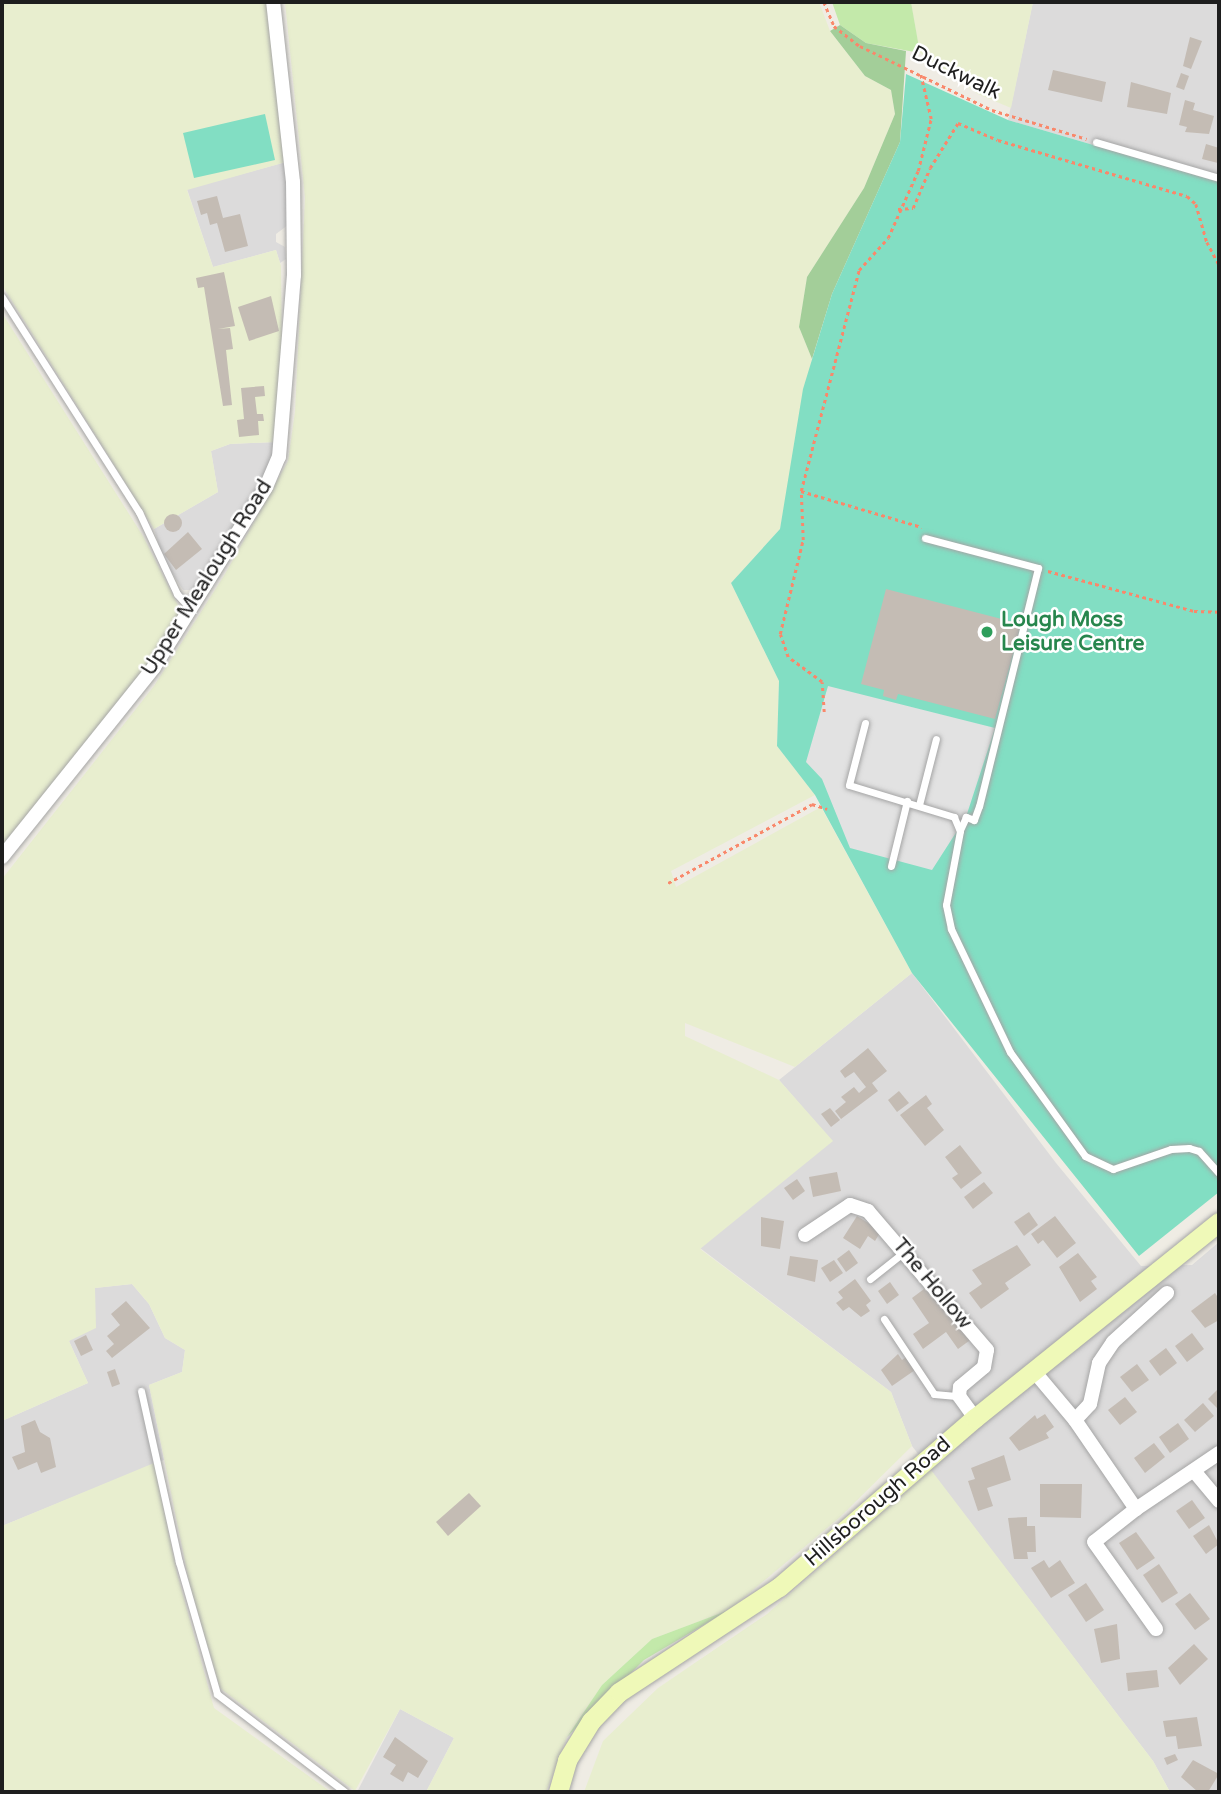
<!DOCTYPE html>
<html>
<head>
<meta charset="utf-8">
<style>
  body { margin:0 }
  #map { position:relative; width:1221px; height:1794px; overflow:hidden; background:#efece4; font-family:"Varela Round",sans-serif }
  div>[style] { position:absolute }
  .residential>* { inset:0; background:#dcdbdb }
  .farmland>* { inset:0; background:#e8eecf }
  .grass>* { inset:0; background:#c3e9aa }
  .forest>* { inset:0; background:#a3ce99 }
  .pitch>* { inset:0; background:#82dec3 }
  .parking>* { inset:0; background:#e2e2e2 }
  .building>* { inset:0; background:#c4bcb4 }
  .round { border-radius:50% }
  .path>* { height:2.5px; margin-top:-1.25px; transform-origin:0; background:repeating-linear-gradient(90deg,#f9886b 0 3.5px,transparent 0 7px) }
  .roads { filter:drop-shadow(0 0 2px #a5a5a5) drop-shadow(0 0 2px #a5a5a5) }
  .lane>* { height:7px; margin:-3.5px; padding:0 3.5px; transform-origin:3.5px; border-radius:3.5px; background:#fff }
  .street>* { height:14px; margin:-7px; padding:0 7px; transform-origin:7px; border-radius:7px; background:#fff }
  .secondary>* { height:19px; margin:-9.5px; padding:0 9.5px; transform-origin:9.5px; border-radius:9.5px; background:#eff9b8 }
  .dots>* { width:19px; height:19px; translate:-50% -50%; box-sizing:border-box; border:4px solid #fff; border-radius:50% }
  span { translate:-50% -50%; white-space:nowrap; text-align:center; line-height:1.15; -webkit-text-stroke:5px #fff; paint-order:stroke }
  .street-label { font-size:21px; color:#1e1e1e }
  .leisure-label { font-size:21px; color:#27864d; font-weight:700 }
  .left { translate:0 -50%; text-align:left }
  .frame { position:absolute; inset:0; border:4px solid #1e1e1e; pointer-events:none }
</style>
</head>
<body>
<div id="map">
  <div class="residential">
    <i style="clip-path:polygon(1033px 2px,1219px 2px,1219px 182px,1008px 120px)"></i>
    <i style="clip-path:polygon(286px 162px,288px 225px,276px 234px,276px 242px,285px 247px,286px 259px,280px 263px,276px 250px,213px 267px,187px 189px)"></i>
    <i style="clip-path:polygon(276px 442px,268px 473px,198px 590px,183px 590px,163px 559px,154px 529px,218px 492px,211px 451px,230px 444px)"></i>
    <i style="clip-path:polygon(912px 973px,1056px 1163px,1141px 1266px,1192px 1265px,1219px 1242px,1219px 1792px,1170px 1792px,1153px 1761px,912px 1446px,891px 1392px,700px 1248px,832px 1141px,779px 1080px)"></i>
    <i style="clip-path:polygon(132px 1284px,149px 1304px,165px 1338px,185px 1350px,182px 1372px,149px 1385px,164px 1460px,2px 1526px,2px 1421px,88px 1383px,69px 1341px,95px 1288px)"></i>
    <i style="clip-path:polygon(400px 1709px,454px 1738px,426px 1792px,357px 1792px)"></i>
  </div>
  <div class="farmland">
    <i style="clip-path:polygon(2px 2px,266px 2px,286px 162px,187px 190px,213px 267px,276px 250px,281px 266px,282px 350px,276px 442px,230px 444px,211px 451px,218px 492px,154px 529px,2px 285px)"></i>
    <i style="clip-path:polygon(285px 2px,819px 2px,830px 31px,865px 76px,891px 90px,895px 114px,864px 188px,807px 277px,799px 327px,812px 359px,780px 529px,731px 583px,779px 681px,777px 746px,815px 795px,671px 871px,676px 887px,821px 807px,912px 973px,795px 1067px,685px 1023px,685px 1036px,779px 1080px,833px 1141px,700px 1249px,891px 1392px,912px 1446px,839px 1518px,729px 1610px,652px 1639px,602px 1685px,567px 1737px,546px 1792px,426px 1792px,454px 1738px,400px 1709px,355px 1791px,220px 1688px,190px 1586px,149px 1385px,182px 1372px,185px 1350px,165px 1338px,149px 1304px,132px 1284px,95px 1288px,96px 1328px,69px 1341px,88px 1383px,2px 1421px,2px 879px,154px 686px,225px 574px,288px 461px,295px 412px,305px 198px)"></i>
    <i style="clip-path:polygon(911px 2px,1033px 2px,1011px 108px,978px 94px,920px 53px)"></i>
    <i style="clip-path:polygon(2px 313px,143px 536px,181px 611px,145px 669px,2px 847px)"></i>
    <i style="clip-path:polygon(154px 1463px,177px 1573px,214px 1708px,331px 1792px,2px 1792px,2px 1526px)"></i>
    <i style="clip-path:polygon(931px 1470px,1153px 1761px,1170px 1792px,584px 1792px,603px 1741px,658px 1688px,767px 1614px)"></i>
  </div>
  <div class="grass">
    <i style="clip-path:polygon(832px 2px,911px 2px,920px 53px,866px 43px,840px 25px)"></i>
    <i style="clip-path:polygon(729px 1610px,644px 1660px,567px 1737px,602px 1685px,652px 1639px)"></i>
  </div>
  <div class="forest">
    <i style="clip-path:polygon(840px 25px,866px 43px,906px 51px,900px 142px,832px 294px,812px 359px,799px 327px,807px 277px,864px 188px,895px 114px,891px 90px,865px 76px,830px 31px)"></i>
  </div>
  <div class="pitch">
    <i style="clip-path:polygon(906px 74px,1008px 120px,1219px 182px,1219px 1192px,1139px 1256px,912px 973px,815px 795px,777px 746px,779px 681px,731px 583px,780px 529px,803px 389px,832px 294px,900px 142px)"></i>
    <i style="clip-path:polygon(265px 114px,275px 160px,194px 178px,183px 133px)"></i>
  </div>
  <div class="parking">
    <i style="clip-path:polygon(828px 686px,995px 728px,966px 817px,932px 870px,850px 848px,822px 779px,806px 762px)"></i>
  </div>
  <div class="building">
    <i style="clip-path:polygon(1190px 37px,1202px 41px,1191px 69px,1183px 66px)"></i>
    <i style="clip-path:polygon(1053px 70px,1106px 82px,1102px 102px,1048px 90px)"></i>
    <i style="clip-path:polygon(1181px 73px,1189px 76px,1184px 90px,1176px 87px)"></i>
    <i style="clip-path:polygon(1131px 82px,1171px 93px,1167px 114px,1127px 107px)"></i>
    <i style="clip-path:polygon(1185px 100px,1195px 103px,1193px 110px,1214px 116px,1209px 134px,1185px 132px,1187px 127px,1179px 125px)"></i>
    <i style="clip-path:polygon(1206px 144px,1219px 148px,1218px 163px,1202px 159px)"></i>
    <i style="clip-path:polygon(217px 196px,223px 218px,240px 214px,248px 246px,225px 252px,217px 223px,210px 225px,207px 213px,201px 215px,197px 201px)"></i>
    <i style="clip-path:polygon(224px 272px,235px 326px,218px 329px,230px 328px,233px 349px,226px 350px,232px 405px,223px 406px,204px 287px,198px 288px,196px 278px)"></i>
    <i style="clip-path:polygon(271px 296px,279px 331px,249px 341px,238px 307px)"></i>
    <i style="clip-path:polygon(264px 386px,265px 396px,255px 397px,257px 414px,263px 414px,264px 421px,258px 421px,259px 435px,239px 437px,237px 420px,244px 419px,241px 388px)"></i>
    <i class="round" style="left:164px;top:514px;width:18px;height:18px"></i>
    <i style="clip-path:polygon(188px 532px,202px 549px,176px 570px,164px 554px)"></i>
    <i style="clip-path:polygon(886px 589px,1021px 624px,995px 719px,898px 694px,896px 700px,883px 696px,884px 690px,861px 684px)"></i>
    <i style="clip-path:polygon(868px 1048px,887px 1071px,872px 1083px,878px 1091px,841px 1119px,835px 1111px,846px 1102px,841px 1097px,854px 1087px,859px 1093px,866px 1087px,854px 1072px,845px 1078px,840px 1071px)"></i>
    <i style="clip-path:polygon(899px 1091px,909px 1103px,897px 1112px,888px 1100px)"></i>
    <i style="clip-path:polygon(926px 1095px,932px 1104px,927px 1108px,944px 1130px,925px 1146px,900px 1115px)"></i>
    <i style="clip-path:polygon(830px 1108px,840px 1120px,831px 1127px,821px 1114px)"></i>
    <i style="clip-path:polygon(960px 1145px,982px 1173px,961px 1189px,952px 1178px,958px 1174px,945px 1157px)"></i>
    <i style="clip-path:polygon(837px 1172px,841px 1191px,813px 1197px,809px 1177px)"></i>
    <i style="clip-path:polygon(797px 1179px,805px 1191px,793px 1200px,784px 1188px)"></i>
    <i style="clip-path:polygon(984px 1182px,993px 1193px,973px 1209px,964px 1197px)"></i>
    <i style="clip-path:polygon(1029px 1212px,1038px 1225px,1024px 1236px,1014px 1222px)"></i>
    <i style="clip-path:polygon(857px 1216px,881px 1231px,875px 1241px,868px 1236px,860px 1249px,843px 1238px)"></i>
    <i style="clip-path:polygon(1055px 1216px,1076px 1243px,1057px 1258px,1043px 1240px,1038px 1244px,1031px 1234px)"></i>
    <i style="clip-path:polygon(761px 1217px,784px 1221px,780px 1249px,761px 1246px)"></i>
    <i style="clip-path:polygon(1017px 1245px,1031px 1265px,1005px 1283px,1009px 1289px,981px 1309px,969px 1293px,982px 1284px,972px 1270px)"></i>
    <i style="clip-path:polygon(849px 1250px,858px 1263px,846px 1272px,837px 1259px)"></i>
    <i style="clip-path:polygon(1078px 1253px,1097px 1277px,1091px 1281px,1097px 1289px,1080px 1302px,1059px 1267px)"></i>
    <i style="clip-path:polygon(790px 1256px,818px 1260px,815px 1282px,787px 1275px)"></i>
    <i style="clip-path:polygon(834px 1260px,843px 1273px,830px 1282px,821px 1268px)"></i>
    <i style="clip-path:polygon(855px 1279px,871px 1301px,866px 1305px,870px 1311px,861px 1317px,849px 1307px,843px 1311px,836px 1303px,843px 1298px,838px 1292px)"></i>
    <i style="clip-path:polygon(890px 1282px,899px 1295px,887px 1304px,878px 1291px)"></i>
    <i style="clip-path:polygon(928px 1286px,973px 1338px,958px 1349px,946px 1332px,923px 1349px,913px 1334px,929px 1323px,912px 1298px)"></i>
    <i style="clip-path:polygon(1215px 1293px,1219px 1299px,1219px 1320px,1205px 1328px,1191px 1311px)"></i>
    <i style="clip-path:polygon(126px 1301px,150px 1328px,112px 1358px,106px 1351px,114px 1344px,107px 1336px,120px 1325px,111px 1314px)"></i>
    <i style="clip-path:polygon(1192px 1333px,1204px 1349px,1187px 1362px,1175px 1346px)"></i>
    <i style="clip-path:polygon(86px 1335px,93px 1350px,81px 1356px,74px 1341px)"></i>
    <i style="clip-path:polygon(1166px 1348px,1177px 1363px,1160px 1376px,1149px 1361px)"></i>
    <i style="clip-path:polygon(898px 1354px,902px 1360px,906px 1357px,915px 1370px,892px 1386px,881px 1370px)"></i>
    <i style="clip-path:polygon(1137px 1364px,1149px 1380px,1132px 1392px,1120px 1377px)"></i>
    <i style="clip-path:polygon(115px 1369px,120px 1384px,112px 1387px,107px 1372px)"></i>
    <i style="clip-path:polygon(1219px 1388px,1219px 1410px,1208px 1399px)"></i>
    <i style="clip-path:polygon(1125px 1397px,1137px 1412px,1120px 1425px,1108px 1410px)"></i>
    <i style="clip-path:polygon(1203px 1403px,1214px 1416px,1195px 1432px,1184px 1420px)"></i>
    <i style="clip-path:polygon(1045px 1414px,1054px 1427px,1046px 1433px,1049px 1438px,1019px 1451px,1009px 1438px,1035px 1415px,1037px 1419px)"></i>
    <i style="clip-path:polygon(35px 1420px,40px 1432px,50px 1438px,56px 1467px,41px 1473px,37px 1462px,18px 1470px,12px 1457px,25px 1452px,21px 1426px)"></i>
    <i style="clip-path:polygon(1178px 1423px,1189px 1439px,1170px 1453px,1159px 1437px)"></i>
    <i style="clip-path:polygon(1154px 1443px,1165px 1457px,1145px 1473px,1134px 1458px)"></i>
    <i style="clip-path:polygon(1004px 1455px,1011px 1480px,987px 1488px,993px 1506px,978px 1511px,968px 1481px,975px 1479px,971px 1468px)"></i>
    <i style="clip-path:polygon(1040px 1484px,1082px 1484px,1081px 1518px,1040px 1517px)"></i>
    <i style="clip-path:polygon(469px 1493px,481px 1506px,448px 1536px,436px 1522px)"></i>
    <i style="clip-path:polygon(1192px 1500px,1205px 1518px,1189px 1529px,1176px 1511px)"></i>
    <i style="clip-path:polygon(1027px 1517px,1027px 1526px,1035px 1526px,1036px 1552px,1027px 1552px,1028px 1559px,1014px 1559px,1008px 1518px)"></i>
    <i style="clip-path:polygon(1209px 1525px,1219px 1544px,1206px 1554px,1193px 1536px)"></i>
    <i style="clip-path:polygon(1136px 1532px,1155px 1558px,1137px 1570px,1119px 1543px)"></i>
    <i style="clip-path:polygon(1044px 1560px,1049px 1568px,1060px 1560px,1075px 1583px,1051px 1598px,1031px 1568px)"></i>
    <i style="clip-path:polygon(1159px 1564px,1178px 1593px,1162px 1603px,1143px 1575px)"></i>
    <i style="clip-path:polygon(1086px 1583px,1104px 1610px,1086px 1622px,1068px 1595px)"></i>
    <i style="clip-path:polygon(1190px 1593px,1210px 1619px,1195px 1630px,1175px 1604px)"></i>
    <i style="clip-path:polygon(1117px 1624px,1120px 1659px,1101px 1663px,1094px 1629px)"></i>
    <i style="clip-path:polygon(1194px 1644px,1208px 1659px,1180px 1685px,1168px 1668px)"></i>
    <i style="clip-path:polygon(1157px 1670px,1159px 1687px,1128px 1691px,1126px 1673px)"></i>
    <i style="clip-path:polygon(1197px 1717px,1202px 1746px,1178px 1749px,1176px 1736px,1166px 1737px,1163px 1721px)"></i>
    <i style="clip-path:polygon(395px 1737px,428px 1761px,418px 1778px,408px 1772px,403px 1782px,390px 1774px,396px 1765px,383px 1757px)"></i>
    <i style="clip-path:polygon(1175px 1754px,1178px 1760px,1167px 1765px,1164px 1758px)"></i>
    <i style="clip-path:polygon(1193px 1760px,1219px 1774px,1208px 1792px,1198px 1792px,1181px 1777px)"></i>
  </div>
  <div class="path">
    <i style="left:824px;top:2px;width:26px;rotate:67deg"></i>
    <i style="left:834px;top:26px;width:33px;rotate:38deg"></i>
    <i style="left:860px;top:46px;width:147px;rotate:25.9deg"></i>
    <i style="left:992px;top:110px;width:99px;rotate:17deg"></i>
    <i style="left:898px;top:209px;width:15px;rotate:-4deg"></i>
    <i style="left:913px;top:208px;width:43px;rotate:-67deg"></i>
    <i style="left:930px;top:168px;width:53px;rotate:-58.1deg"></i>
    <i style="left:958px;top:123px;width:43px;rotate:23deg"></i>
    <i style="left:998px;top:140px;width:197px;rotate:16.5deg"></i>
    <i style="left:1187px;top:196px;width:12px;rotate:42deg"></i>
    <i style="left:1196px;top:204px;width:40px;rotate:74deg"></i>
    <i style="left:1207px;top:242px;width:26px;rotate:62deg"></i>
    <i style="left:801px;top:491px;width:126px;rotate:16.6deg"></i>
    <i style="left:1048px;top:571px;width:151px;rotate:15.3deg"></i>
    <i style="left:1194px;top:611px;width:25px;rotate:2deg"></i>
    <i style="left:824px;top:712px;width:30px;rotate:-94deg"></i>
    <i style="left:822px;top:682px;width:42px;rotate:-143.7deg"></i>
    <i style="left:788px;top:657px;width:24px;rotate:-109deg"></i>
    <i style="left:780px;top:634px;width:97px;rotate:-76.3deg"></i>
    <i style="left:803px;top:540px;width:49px;rotate:-92.3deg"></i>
    <i style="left:801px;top:491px;width:228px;rotate:-75.3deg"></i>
    <i style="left:859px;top:270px;width:43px;rotate:-47.8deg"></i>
    <i style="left:888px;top:238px;width:73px;rotate:-65.9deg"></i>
    <i style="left:918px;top:171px;width:54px;rotate:-76deg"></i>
    <i style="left:931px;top:119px;width:48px;rotate:-103.2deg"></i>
    <i style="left:668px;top:883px;width:164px;rotate:-28.7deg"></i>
    <i style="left:812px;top:804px;width:16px;rotate:18deg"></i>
  </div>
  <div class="roads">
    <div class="lane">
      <i style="left:1096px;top:142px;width:128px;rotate:16.3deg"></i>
      <i style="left:2px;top:297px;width:255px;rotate:57.5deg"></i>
      <i style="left:139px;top:512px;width:90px;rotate:65.1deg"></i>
      <i style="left:177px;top:594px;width:19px;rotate:47deg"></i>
      <i style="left:925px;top:538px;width:117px;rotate:14.9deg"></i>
      <i style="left:1038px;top:568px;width:245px;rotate:103.9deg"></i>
      <i style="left:979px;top:806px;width:15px;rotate:110deg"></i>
      <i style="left:974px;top:820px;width:9px;rotate:-159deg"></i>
      <i style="left:966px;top:817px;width:14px;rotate:115deg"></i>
      <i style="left:865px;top:723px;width:64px;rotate:104.5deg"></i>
      <i style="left:849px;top:785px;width:110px;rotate:16.9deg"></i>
      <i style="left:954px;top:817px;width:15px;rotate:67deg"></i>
      <i style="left:960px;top:831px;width:75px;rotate:100.7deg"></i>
      <i style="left:946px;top:905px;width:25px;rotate:78deg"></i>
      <i style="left:951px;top:929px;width:136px;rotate:64.4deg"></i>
      <i style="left:1010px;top:1052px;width:128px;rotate:54.2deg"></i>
      <i style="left:1085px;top:1156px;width:31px;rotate:25deg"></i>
      <i style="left:1113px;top:1169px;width:61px;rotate:-19deg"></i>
      <i style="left:1171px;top:1149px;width:18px;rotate:-3deg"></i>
      <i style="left:1189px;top:1148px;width:10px;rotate:17deg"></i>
      <i style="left:1199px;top:1151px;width:30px;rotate:48deg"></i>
      <i style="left:919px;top:805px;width:68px;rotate:-75.6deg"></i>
      <i style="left:891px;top:866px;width:67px;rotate:-76.2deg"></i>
      <i style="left:870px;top:1279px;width:43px;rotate:-38.5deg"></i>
      <i style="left:884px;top:1319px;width:90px;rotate:56.3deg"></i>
      <i style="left:934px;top:1394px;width:25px;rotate:5deg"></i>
      <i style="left:141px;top:1391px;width:175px;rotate:77.5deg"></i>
      <i style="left:179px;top:1562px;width:137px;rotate:73.9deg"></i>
      <i style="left:217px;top:1694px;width:161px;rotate:37.4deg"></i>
    </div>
    <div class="street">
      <i style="left:2px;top:857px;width:243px;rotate:-51.3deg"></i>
      <i style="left:154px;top:667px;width:212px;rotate:-58.1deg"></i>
      <i style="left:266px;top:487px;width:33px;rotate:-67deg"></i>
      <i style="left:279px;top:457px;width:183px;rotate:-85.3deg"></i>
      <i style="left:294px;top:275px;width:93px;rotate:-90.6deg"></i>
      <i style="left:293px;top:182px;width:181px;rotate:-96.3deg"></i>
      <i style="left:805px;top:1235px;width:54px;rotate:-33.7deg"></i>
      <i style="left:850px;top:1205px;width:19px;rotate:18deg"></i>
      <i style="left:868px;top:1211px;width:183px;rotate:49.4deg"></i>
      <i style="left:987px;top:1350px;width:17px;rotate:100deg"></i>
      <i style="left:984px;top:1367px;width:31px;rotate:140deg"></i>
      <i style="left:960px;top:1387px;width:9px;rotate:96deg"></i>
      <i style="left:959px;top:1396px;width:27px;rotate:54deg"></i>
      <i style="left:1033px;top:1370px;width:65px;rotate:50deg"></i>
      <i style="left:1075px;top:1420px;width:108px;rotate:55.6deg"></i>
      <i style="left:1136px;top:1509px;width:53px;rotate:141.8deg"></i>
      <i style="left:1094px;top:1542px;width:107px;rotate:54.5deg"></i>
      <i style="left:1075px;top:1420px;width:22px;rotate:-47deg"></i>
      <i style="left:1090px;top:1404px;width:42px;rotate:-77.6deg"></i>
      <i style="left:1099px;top:1363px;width:25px;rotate:-56deg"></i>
      <i style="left:1113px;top:1342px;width:73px;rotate:-42.2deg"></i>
      <i style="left:1194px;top:1471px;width:39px;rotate:50deg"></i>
      <i style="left:1136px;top:1509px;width:100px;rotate:-34deg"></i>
    </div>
    <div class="secondary">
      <i style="left:558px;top:1792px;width:33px;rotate:-74deg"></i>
      <i style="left:567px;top:1760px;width:46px;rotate:-58.4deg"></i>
      <i style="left:591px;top:1721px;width:40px;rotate:-46deg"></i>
      <i style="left:619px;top:1692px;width:191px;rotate:-33.3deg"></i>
      <i style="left:779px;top:1587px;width:259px;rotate:-40.8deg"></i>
      <i style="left:975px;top:1418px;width:313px;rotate:-38.8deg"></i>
    </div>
  </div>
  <div class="dots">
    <i style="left:987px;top:632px;background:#2e9e5b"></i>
  </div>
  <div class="street-label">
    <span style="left:956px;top:73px;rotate:26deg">Duckwalk</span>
    <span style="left:207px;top:578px;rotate:-58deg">Upper Mealough Road</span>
    <span style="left:932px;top:1284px;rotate:50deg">The Hollow</span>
    <span style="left:878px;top:1502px;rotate:-41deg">Hillsborough Road</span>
  </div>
  <div class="leisure-label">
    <span class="left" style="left:1001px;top:632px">Lough Moss<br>Leisure Centre</span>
  </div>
  <div class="frame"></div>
</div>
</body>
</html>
